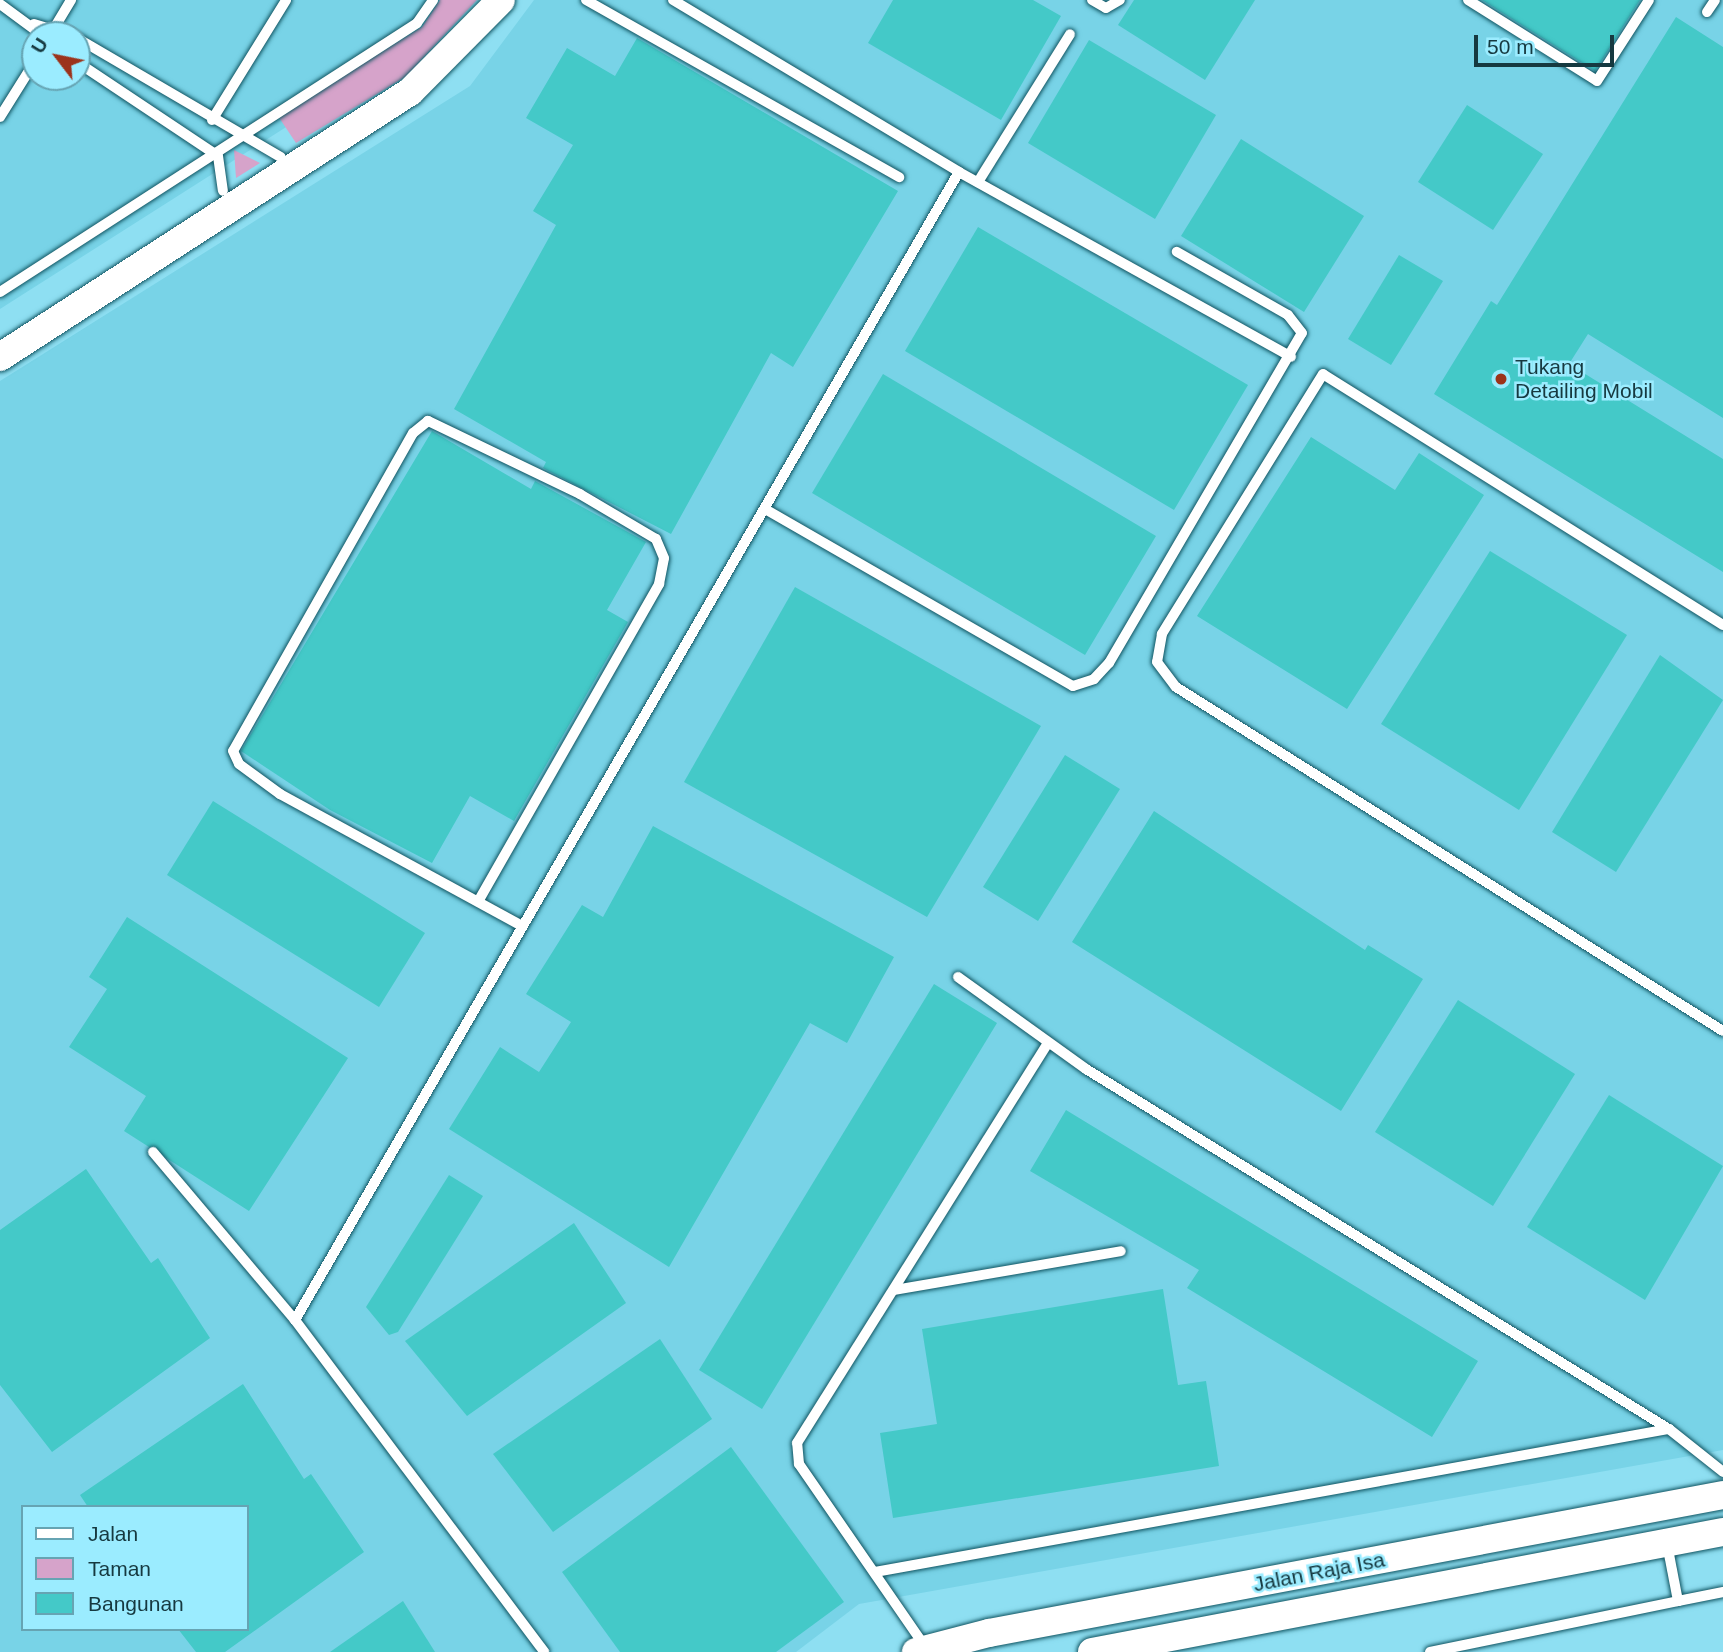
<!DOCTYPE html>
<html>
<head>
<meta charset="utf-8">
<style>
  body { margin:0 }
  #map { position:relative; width:1723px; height:1652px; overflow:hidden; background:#8edff2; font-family:Arial,sans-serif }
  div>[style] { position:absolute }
  .built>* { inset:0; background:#78d3e7 }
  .green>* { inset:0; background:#d6a3ca }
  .building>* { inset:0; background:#44c9c8 }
  .roads { filter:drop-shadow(0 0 2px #105461) drop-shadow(0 0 2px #105461) }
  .lane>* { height:10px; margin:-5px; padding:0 5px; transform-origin:5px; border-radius:5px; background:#fff }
  .secondary>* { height:28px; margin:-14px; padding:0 14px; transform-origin:14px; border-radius:14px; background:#fff }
  .dots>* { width:19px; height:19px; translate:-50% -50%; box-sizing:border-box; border:4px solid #9becff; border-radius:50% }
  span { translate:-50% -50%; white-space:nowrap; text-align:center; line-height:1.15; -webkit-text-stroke:5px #9becff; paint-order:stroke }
  .poi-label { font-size:21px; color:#163940 }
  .left { translate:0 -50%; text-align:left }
  .street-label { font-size:21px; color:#163940 }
  .legend { position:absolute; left:21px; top:1505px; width:228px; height:126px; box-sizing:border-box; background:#9becff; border:2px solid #66a4b3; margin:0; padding:9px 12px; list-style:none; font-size:21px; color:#163940 }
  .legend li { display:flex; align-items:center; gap:14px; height:35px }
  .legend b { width:35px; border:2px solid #66a4b3 }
  .north { position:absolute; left:21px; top:21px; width:70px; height:70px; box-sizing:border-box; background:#9becff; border:2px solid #66a4b3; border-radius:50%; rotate:302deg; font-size:19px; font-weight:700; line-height:28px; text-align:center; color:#163940 }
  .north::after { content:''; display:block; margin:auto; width:24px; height:32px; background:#9c331b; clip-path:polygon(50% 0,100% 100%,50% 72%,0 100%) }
  .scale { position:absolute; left:1474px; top:35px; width:140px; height:32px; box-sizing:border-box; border:4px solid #163940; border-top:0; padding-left:9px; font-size:21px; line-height:24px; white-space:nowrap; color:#163940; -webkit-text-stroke:5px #9becff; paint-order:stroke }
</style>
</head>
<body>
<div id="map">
  <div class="built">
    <i style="clip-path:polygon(evenodd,0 0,453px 0,393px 59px,0 309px,0 0,35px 35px,77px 35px,77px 77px,35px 77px,35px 35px)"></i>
    <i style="clip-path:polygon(evenodd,534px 0,1723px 0,1723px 1450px,859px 1604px,796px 1652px,0 1652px,0 381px,470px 86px,534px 0,23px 1507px,247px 1507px,247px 1629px,23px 1629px,23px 1507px)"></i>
  </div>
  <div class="green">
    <i style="clip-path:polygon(440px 0,477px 0,405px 77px,296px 143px,278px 116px,422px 27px)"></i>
    <i style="clip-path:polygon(234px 150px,260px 163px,236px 178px)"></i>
  </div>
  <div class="building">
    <i style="clip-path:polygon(893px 0,1033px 0,1061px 16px,1001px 120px,868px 43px)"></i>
    <i style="clip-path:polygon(1134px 0,1255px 0,1205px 80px,1118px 25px)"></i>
    <i style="clip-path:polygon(1482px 0,1640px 0,1595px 71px)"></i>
    <i style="clip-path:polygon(1676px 17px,1723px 47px,1723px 418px,1588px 334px,1569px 364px,1723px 459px,1723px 572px,1434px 394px,1491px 301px,1497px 305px)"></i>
    <i style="clip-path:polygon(637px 38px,898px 191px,793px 367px,771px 353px,671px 534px,543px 468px,546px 462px,454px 409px,556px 225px,533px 211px,573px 145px,526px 118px,567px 48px,615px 76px)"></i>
    <i style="clip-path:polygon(1089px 40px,1216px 115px,1155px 219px,1028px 143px)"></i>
    <i style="clip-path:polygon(1467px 105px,1543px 154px,1493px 230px,1418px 182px)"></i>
    <i style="clip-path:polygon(1241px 139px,1364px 216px,1304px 312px,1181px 236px)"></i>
    <i style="clip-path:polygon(978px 227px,1248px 385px,1174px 510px,905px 351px)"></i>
    <i style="clip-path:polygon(1399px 255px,1443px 281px,1391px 365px,1348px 339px)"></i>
    <i style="clip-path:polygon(883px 374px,1156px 536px,1085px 655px,812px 493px)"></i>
    <i style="clip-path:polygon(432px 431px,531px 489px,535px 481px,646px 542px,607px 610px,628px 622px,514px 821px,470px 796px,432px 863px,330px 810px,241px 751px)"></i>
    <i style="clip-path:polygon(1311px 437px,1395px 490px,1419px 453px,1484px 495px,1347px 709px,1197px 616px)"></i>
    <i style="clip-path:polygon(1490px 551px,1627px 635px,1519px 810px,1381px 724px)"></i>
    <i style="clip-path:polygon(795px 587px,1041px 726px,927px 917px,684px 782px)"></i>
    <i style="clip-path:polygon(1660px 655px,1723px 700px,1616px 872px,1552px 832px)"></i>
    <i style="clip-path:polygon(1065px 755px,1120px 789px,1038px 921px,983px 887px)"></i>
    <i style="clip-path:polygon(213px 801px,425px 933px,379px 1007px,167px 875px)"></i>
    <i style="clip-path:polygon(1154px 811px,1365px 950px,1368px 945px,1423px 979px,1341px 1111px,1072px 942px)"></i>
    <i style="clip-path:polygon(653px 826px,894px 957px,847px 1043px,810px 1023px,669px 1267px,449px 1129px,500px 1047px,539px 1072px,571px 1022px,526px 994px,582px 905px,603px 917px)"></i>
    <i style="clip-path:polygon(127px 917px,348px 1058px,249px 1211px,124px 1131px,146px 1096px,69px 1047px,107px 989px,89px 977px)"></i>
    <i style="clip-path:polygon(934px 984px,997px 1023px,762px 1409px,699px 1370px)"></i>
    <i style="clip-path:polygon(1458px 1000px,1575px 1074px,1493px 1206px,1375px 1132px)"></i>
    <i style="clip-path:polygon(1609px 1095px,1723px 1166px,1645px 1300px,1527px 1227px)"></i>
    <i style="clip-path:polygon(1066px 1110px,1478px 1361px,1432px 1437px,1187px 1288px,1199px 1270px,1030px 1171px)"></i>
    <i style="clip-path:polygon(86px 1169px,151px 1263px,158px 1258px,210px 1338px,52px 1452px,0 1385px,0 1230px)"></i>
    <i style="clip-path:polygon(449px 1175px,483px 1196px,398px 1332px,389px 1335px,366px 1307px)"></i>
    <i style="clip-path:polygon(574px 1223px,626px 1303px,467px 1416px,405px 1341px)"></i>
    <i style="clip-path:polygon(1163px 1289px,1178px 1385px,1206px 1381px,1219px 1466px,893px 1518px,880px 1433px,937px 1424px,922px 1329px)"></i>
    <i style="clip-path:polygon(660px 1339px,712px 1419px,553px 1532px,493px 1454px)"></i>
    <i style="clip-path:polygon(243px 1384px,304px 1479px,311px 1474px,364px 1552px,225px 1652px,196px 1652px,178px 1629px,247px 1629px,247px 1507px,88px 1507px,80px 1495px)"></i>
    <i style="clip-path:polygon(731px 1447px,844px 1602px,776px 1652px,620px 1652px,562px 1572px)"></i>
    <i style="clip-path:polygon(403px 1601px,435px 1652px,330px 1652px)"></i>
  </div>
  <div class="roads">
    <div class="lane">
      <i style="left:586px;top:0;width:360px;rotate:29.5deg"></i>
      <i style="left:673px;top:0;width:334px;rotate:31deg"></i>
      <i style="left:959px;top:172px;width:380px;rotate:29.1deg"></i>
      <i style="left:1092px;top:0;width:16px;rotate:30deg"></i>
      <i style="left:1106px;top:8px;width:16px;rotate:-30deg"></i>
      <i style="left:1468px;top:0;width:152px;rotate:32.1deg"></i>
      <i style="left:1597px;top:81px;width:96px;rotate:-57.3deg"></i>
      <i style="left:0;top:4px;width:52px;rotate:36.4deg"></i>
      <i style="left:1707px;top:12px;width:14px;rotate:-56deg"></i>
      <i style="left:34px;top:24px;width:39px;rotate:17deg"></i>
      <i style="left:50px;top:35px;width:41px;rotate:-59deg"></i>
      <i style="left:77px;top:38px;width:236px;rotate:30.3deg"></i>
      <i style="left:77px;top:62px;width:169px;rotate:33.7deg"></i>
      <i style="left:218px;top:156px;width:35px;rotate:82deg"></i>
      <i style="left:0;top:117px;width:66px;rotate:-58deg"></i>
      <i style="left:212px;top:120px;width:141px;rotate:-58.3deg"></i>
      <i style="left:978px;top:182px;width:174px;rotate:-58.1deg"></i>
      <i style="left:0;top:292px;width:496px;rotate:-32.8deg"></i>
      <i style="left:417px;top:23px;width:28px;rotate:-55deg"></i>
      <i style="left:765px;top:509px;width:355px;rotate:29.9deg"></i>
      <i style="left:1073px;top:686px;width:22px;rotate:-18deg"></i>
      <i style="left:1094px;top:679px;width:22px;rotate:-47deg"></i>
      <i style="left:1109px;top:663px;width:382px;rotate:-59.7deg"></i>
      <i style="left:1302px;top:333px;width:23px;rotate:-128deg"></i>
      <i style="left:1288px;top:315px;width:128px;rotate:-150.4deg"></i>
      <i style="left:1723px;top:625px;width:472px;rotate:-147.9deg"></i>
      <i style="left:1323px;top:374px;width:306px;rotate:121.8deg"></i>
      <i style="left:1162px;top:634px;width:28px;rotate:100deg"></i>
      <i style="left:1157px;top:662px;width:31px;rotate:53deg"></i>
      <i style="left:1176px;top:687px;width:646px;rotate:32.17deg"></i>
      <i style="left:479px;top:900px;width:364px;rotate:-60.3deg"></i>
      <i style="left:659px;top:584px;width:26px;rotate:-79deg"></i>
      <i style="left:664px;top:558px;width:21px;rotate:-113deg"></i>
      <i style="left:656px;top:539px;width:88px;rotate:-149.4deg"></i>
      <i style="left:580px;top:494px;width:169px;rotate:-154.3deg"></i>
      <i style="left:428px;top:421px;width:19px;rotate:141deg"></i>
      <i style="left:413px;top:433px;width:365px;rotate:119.5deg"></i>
      <i style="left:233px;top:751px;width:14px;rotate:65deg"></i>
      <i style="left:239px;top:764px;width:51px;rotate:36.2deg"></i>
      <i style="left:280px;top:794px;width:276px;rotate:28.6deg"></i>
      <i style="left:958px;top:977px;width:158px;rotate:35.7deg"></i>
      <i style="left:1086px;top:1069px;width:685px;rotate:31.7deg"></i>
      <i style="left:1669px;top:1429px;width:69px;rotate:38.5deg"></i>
      <i style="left:153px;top:1152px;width:220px;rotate:49.8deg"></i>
      <i style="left:295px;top:1320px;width:415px;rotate:53.1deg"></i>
      <i style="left:894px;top:1290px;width:230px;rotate:-9.7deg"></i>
      <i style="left:295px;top:1320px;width:1326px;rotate:-59.96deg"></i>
      <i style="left:875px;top:1572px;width:807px;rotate:-10.21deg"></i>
      <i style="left:1678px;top:1601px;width:46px;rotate:-11.3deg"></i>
      <i style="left:926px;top:1648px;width:224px;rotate:-124.6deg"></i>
      <i style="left:799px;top:1464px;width:21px;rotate:-95deg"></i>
      <i style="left:797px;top:1443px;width:472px;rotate:-57.9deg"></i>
      <i style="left:1430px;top:1652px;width:253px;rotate:-11.6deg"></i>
      <i style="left:1678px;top:1601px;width:58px;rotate:-100.9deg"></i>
    </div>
    <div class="secondary">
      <i style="left:0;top:357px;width:488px;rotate:-32.9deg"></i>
      <i style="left:410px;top:92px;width:129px;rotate:-45.3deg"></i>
      <i style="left:916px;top:1652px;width:75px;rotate:-14.6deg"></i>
      <i style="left:989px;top:1633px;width:747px;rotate:-10.65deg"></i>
      <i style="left:1092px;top:1652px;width:642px;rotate:-10.77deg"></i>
    </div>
  </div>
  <div class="dots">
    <i style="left:1501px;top:379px;background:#9c331b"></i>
  </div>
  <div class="poi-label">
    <span class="left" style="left:1515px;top:379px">Tukang<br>Detailing Mobil</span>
  </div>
  <div class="street-label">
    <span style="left:1319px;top:1572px;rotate:-11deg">Jalan Raja Isa</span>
  </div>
  <ul class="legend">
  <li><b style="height:9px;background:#fff"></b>Jalan</li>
  <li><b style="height:19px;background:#d6a3ca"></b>Taman</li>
  <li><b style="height:19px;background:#44c9c8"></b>Bangunan</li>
  </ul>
  <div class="north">U</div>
  <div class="scale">50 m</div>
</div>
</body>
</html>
